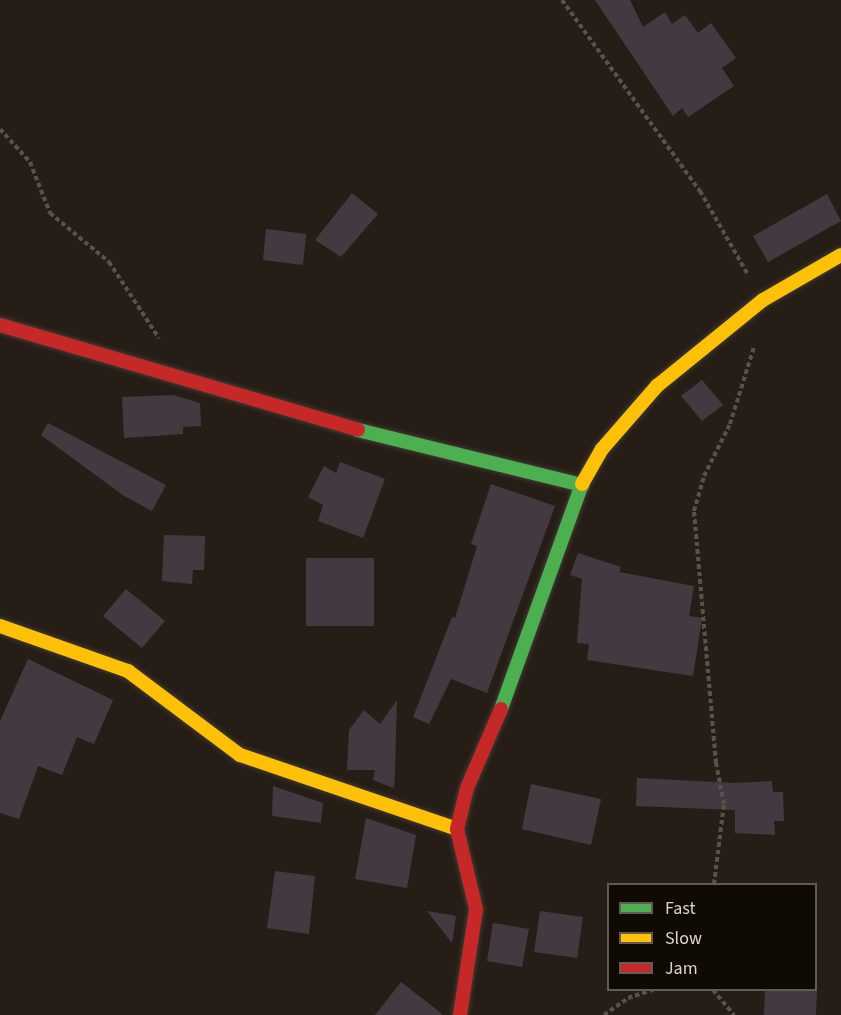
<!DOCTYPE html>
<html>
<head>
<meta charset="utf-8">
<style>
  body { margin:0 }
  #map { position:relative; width:841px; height:1015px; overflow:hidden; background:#261e16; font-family:"Source Sans 3",sans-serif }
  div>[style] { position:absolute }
  .building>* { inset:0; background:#453941 }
  .path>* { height:4px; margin-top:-2px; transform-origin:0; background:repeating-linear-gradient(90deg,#57524c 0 4.5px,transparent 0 7.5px) }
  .roads { filter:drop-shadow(0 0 2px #403a34) drop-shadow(0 0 2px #403a34) }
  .fast>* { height:14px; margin:-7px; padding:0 7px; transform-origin:7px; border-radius:7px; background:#4caf50 }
  .slow>* { height:14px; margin:-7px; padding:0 7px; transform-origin:7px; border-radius:7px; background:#ffc107 }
  .jam>* { height:14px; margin:-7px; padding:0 7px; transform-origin:7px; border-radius:7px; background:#c62828 }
  span { translate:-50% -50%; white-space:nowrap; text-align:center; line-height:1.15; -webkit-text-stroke:4.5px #100a04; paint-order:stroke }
  .legend { position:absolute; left:607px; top:883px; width:210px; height:108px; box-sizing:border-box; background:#100a04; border:2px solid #625b53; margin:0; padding:8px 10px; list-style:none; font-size:18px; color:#ded4ca }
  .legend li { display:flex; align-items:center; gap:12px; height:30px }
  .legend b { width:30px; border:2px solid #625b53 }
</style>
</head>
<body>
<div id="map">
  <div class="building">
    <i style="clip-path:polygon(595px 0,630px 0,643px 27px,665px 12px,672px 24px,685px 15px,698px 33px,711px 23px,736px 58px,722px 68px,734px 86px,688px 117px,682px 108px,673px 116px)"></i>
    <i style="clip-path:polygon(352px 193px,378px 214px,341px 257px,315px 240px)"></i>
    <i style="clip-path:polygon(827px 194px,841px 221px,768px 262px,753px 236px)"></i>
    <i style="clip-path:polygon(266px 229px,306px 234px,303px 265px,263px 260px)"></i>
    <i style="clip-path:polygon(702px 380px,723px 405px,702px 421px,681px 396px)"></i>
    <i style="clip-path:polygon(173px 395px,200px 403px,201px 426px,183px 427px,183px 434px,124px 438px,122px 397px)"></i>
    <i style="clip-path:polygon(48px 423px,166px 485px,152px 511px,124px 496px,41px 435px)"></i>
    <i style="clip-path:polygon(340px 462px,385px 479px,363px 538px,318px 521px,323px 505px,308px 497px,324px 466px,336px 473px)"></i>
    <i style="clip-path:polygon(491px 484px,555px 506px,487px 693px,451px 679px,429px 724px,413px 717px,452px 617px,455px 618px,477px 546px,471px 544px)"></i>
    <i style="clip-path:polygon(164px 535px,205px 536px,204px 570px,193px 570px,192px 584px,162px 581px)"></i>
    <i style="clip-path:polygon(578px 553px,621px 567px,619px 572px,694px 586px,689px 616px,702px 618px,693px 676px,587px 660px,589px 644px,577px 643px,582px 579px,570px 575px)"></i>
    <i style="clip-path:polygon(306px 558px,374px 558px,374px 626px,306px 626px)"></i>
    <i style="clip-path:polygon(126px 589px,165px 621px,142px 648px,103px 616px)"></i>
    <i style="clip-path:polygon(28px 659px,113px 700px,94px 744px,77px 737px,62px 775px,38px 766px,19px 819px,0 813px,0 721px)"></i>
    <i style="clip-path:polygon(397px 700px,395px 771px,394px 788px,373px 780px,375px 770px,347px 770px,349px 730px,364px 710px,380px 724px)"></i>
    <i style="clip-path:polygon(637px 778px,735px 783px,772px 781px,773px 792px,783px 792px,784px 821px,774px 821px,775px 835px,735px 833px,735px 810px,636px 806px)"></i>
    <i style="clip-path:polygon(531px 784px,601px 799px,591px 845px,522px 829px)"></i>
    <i style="clip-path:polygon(273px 786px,323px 803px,321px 823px,272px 816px)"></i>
    <i style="clip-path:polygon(366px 818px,416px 835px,407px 888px,355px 879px)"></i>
    <i style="clip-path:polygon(275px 871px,315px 876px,309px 934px,267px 928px)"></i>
    <i style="clip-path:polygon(427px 911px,456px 916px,452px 943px)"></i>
    <i style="clip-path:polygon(540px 911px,583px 917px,577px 958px,534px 952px)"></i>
    <i style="clip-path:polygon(493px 923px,529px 929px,522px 967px,487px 961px)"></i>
    <i style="clip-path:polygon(401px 982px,441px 1013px,442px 1015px,375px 1015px)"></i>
    <i style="clip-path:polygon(765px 990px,817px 990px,816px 1015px,764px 1015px)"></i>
  </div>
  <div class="path">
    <i style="left:562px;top:0;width:236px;rotate:54.2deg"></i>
    <i style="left:700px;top:191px;width:95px;rotate:60.2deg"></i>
    <i style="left:0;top:129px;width:45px;rotate:47.7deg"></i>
    <i style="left:30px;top:162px;width:55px;rotate:68.6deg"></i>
    <i style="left:50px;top:213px;width:77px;rotate:39.7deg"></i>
    <i style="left:109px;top:262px;width:91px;rotate:56.7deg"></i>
    <i style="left:714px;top:884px;width:81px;rotate:-82.9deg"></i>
    <i style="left:724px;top:804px;width:42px;rotate:-101deg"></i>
    <i style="left:716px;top:763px;width:253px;rotate:-95deg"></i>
    <i style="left:694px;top:511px;width:36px;rotate:-74deg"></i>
    <i style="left:704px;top:476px;width:58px;rotate:-63.4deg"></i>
    <i style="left:730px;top:424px;width:81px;rotate:-72.7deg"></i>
    <i style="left:713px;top:990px;width:33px;rotate:50deg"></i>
    <i style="left:604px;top:1015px;width:29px;rotate:-35deg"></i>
    <i style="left:628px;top:998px;width:26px;rotate:-18deg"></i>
  </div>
  <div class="roads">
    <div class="fast">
      <i style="left:358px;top:430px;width:231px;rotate:13.8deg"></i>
      <i style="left:501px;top:709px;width:239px;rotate:-70.2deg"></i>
    </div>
    <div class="slow">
      <i style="left:582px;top:484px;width:40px;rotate:-60.3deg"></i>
      <i style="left:602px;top:449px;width:84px;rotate:-48.9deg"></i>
      <i style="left:657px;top:386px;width:136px;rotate:-39.1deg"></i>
      <i style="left:763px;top:300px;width:90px;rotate:-30deg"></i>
      <i style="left:0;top:626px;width:136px;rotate:19.4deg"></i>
      <i style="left:128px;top:671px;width:140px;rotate:36.9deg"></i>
      <i style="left:240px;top:755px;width:229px;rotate:18.8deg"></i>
    </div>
    <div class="jam">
      <i style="left:0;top:325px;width:373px;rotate:16.3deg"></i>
      <i style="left:460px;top:1015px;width:107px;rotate:-81.4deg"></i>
      <i style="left:476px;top:909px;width:82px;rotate:-103.4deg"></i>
      <i style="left:457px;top:829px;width:42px;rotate:-76.3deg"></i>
      <i style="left:467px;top:788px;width:86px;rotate:-66.7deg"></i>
    </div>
  </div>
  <ul class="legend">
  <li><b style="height:8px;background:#4caf50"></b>Fast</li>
  <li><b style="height:8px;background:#ffc107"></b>Slow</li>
  <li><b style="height:8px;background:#c62828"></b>Jam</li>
  </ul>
</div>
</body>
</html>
